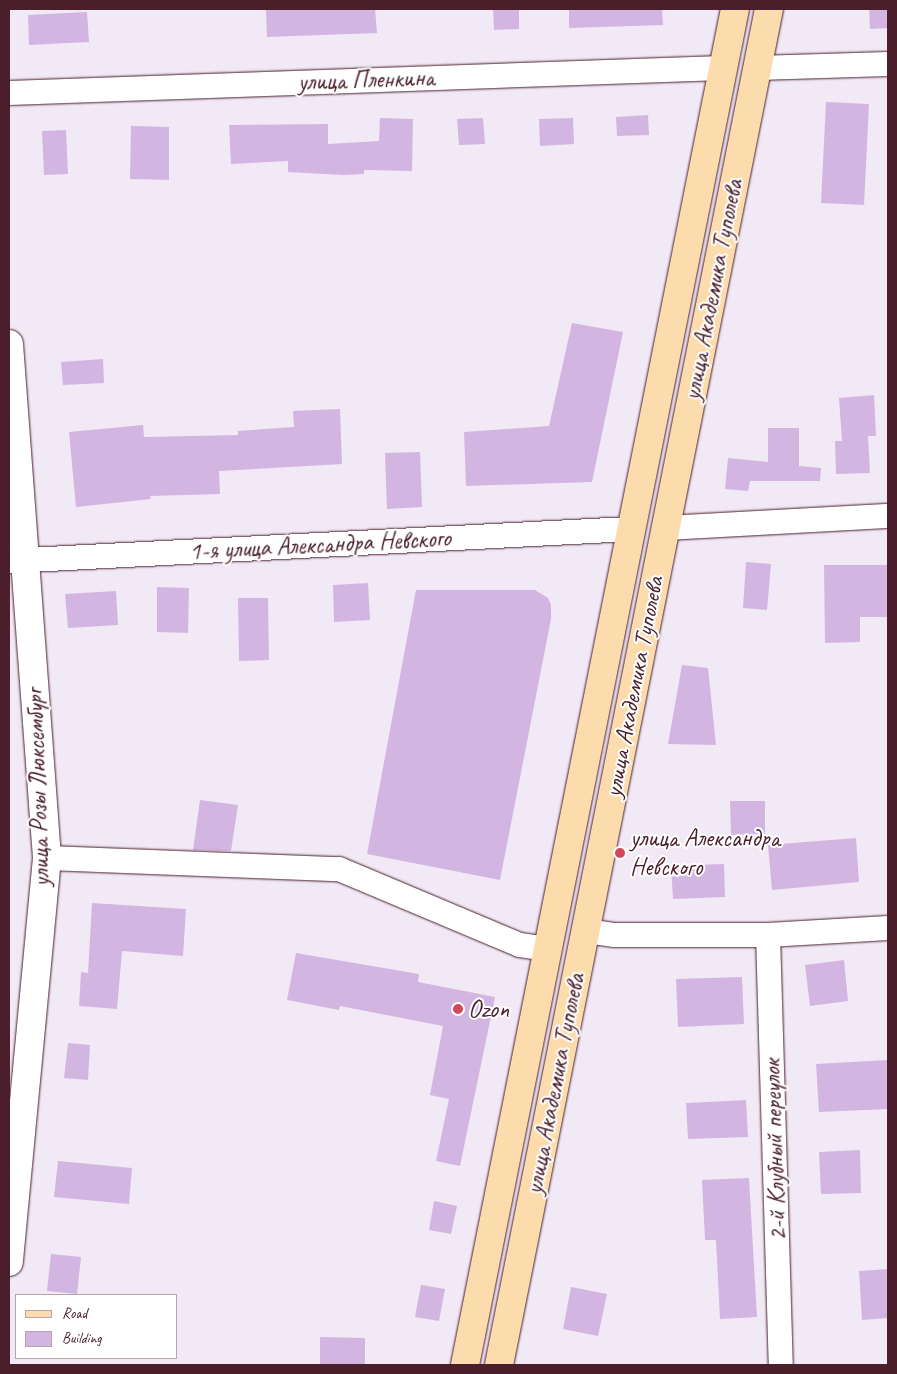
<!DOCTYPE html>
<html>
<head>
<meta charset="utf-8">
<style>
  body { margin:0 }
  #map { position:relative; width:897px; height:1374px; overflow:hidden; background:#f2e9f6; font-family:Caveat,sans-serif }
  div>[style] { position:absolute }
  .building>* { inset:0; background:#d3b5e2 }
  .roads { filter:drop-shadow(0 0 1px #4a1f2b) drop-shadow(0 0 1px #4a1f2b) }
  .minor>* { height:24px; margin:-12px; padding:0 12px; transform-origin:12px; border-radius:12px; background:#fff }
  .tertiary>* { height:28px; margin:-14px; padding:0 14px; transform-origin:14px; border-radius:14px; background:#fff }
  .primary>* { height:28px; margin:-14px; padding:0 14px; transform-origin:14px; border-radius:14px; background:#fcdcac }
  .dots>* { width:14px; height:14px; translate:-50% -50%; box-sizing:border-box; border:2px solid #fff; border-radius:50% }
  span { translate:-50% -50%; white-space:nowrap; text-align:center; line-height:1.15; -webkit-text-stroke:4px #fff; paint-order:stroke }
  .street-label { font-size:25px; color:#4a1f2b }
  .poi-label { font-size:25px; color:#4a1f2b }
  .left { translate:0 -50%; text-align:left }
  .frame { position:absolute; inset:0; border:10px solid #4a1f2b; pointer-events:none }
  .legend { position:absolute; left:15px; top:1294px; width:162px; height:65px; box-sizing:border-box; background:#fff; border:1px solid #b7a5aa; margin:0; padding:6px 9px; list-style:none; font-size:15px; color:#4a1f2b }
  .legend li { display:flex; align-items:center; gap:10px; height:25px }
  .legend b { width:25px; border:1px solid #b7a5aa }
</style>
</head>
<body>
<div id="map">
  <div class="building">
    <i style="clip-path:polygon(266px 9px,375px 9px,377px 33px,267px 37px)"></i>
    <i style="clip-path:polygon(493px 9px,519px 9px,519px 29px,494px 30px)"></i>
    <i style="clip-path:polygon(569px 9px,662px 9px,663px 25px,569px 28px)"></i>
    <i style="clip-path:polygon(869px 9px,888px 9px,888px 28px,870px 29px)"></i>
    <i style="clip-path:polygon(87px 12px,89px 42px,29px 45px,28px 15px)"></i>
    <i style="clip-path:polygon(826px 102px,869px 104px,864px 205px,821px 203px)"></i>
    <i style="clip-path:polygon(648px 115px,649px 135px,617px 136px,616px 117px)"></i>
    <i style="clip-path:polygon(380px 118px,413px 119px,412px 171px,364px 170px,364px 174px,343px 175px,288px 172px,288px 161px,231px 164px,229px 125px,328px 124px,328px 144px,379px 141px)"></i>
    <i style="clip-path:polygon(483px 118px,485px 144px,459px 145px,457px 119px)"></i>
    <i style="clip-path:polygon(573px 118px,574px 144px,540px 146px,539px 119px)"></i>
    <i style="clip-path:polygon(131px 126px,169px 127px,169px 180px,130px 179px)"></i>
    <i style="clip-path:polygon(66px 130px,68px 174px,44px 175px,42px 131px)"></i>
    <i style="clip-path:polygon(572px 323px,623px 332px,592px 482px,466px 486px,464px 432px,549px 426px)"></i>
    <i style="clip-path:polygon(103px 359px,104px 383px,63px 385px,61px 362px)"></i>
    <i style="clip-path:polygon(874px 395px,876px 436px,868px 436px,870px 473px,836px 474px,835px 441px,842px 441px,839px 398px)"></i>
    <i style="clip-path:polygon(340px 409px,342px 464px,219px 471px,220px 494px,150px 496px,151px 499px,76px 507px,69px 432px,143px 425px,144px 437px,238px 435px,238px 431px,294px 427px,293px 411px)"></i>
    <i style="clip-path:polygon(768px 428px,799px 428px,799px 466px,821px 468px,820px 481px,750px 481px,748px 491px,725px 489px,728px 458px,768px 462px)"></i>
    <i style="clip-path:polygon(420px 452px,422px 507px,387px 509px,385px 453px)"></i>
    <i style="clip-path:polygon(746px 562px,771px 564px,767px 610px,743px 608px)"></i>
    <i style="clip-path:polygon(824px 565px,888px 565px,888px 617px,860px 617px,860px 642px,825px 643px)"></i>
    <i style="clip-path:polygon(368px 583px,370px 620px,334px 622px,333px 585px)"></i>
    <i style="clip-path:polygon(157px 587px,189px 588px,188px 633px,157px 632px)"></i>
    <i style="clip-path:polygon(416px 590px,535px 590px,548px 598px,551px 605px,551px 619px,500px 880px,367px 854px)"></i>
    <i style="clip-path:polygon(116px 591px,118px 625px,68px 628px,65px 594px)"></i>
    <i style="clip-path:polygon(238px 598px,268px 598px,269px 660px,239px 661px)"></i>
    <i style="clip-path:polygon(682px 665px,708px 668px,716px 745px,668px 744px)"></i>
    <i style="clip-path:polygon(200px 800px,238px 805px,231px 851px,193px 850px)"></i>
    <i style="clip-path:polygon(730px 801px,765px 801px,765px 834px,731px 835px)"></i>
    <i style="clip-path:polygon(856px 838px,859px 882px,772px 890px,768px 845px)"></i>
    <i style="clip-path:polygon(724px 864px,725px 897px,673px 899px,671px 866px)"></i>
    <i style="clip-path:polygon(92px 903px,186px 909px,183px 956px,122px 951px,117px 1009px,79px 1006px,81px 972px,88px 973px)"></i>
    <i style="clip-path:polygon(296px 953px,419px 974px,418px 982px,495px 997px,460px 1166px,436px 1161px,449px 1099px,430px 1095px,443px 1026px,340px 1006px,339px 1010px,287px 1000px)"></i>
    <i style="clip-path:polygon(844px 960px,848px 1001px,810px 1006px,805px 965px)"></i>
    <i style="clip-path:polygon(742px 977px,744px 1024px,678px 1027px,676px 979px)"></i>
    <i style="clip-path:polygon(68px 1043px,90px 1045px,88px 1080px,64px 1078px)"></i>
    <i style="clip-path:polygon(888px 1060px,888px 1109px,819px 1112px,816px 1064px)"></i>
    <i style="clip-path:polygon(746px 1100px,748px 1137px,688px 1139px,686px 1103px)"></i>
    <i style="clip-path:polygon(860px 1150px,861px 1193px,821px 1194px,819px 1152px)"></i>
    <i style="clip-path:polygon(58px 1161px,132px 1168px,129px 1204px,54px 1197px)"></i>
    <i style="clip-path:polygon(749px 1178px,757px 1317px,720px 1319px,716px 1240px,705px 1240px,702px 1180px)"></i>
    <i style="clip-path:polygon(434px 1201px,457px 1206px,451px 1234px,429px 1230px)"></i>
    <i style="clip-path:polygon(51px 1254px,81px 1257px,77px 1294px,47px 1291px)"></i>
    <i style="clip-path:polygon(888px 1269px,888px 1318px,862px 1320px,859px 1271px)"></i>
    <i style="clip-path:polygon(421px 1285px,445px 1289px,439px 1321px,415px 1317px)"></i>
    <i style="clip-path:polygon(571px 1287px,607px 1294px,598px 1336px,563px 1329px)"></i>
    <i style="clip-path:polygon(320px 1337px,365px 1338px,365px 1365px,320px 1365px)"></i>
  </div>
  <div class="roads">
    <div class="minor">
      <i style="left:757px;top:68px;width:131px;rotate:-1.7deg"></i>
      <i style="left:9px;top:93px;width:714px;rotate:-2.01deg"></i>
      <i style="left:664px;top:528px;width:224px;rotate:-3.1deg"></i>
      <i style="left:9px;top:561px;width:623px;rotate:-2.95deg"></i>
      <i style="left:47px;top:858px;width:292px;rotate:2.2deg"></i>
      <i style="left:339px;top:869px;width:196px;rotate:22.8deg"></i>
      <i style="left:520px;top:945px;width:29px;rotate:8deg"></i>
      <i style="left:586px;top:931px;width:29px;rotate:8deg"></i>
      <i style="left:615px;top:935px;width:153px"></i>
      <i style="left:768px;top:935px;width:120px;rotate:-3.3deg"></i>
      <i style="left:768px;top:935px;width:430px;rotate:88.3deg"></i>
    </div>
    <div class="tertiary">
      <i style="left:9px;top:344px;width:515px;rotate:85.77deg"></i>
      <i style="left:47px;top:858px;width:406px;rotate:95.4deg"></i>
    </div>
    <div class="primary">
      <i style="left:465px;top:1365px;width:1383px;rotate:-78.74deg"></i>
      <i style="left:499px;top:1365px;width:1383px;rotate:-78.74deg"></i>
    </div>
  </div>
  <div class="dots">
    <i style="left:620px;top:853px;background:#d1495b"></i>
    <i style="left:458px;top:1009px;background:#d1495b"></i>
  </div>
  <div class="street-label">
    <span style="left:366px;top:80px;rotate:-2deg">улица Пленкина</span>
    <span style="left:713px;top:290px;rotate:-79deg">улица Академика Туполева</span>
    <span style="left:320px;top:545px;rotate:-3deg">1-я улица Александра Невского</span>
    <span style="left:634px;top:687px;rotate:-79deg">улица Академика Туполева</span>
    <span style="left:38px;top:788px;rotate:-92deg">улица Розы Люксембург</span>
    <span style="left:555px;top:1084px;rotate:-79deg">улица Академика Туполева</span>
    <span style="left:775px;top:1150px;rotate:-92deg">2-й Клубный переулок</span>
  </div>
  <div class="poi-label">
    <span class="left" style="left:630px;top:853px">улица Александра<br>Невского</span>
    <span class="left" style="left:468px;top:1009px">Ozon</span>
  </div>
  <div class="frame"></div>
  <ul class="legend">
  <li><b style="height:6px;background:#fcdcac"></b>Road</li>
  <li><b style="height:14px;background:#d3b5e2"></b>Building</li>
  </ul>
</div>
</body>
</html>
